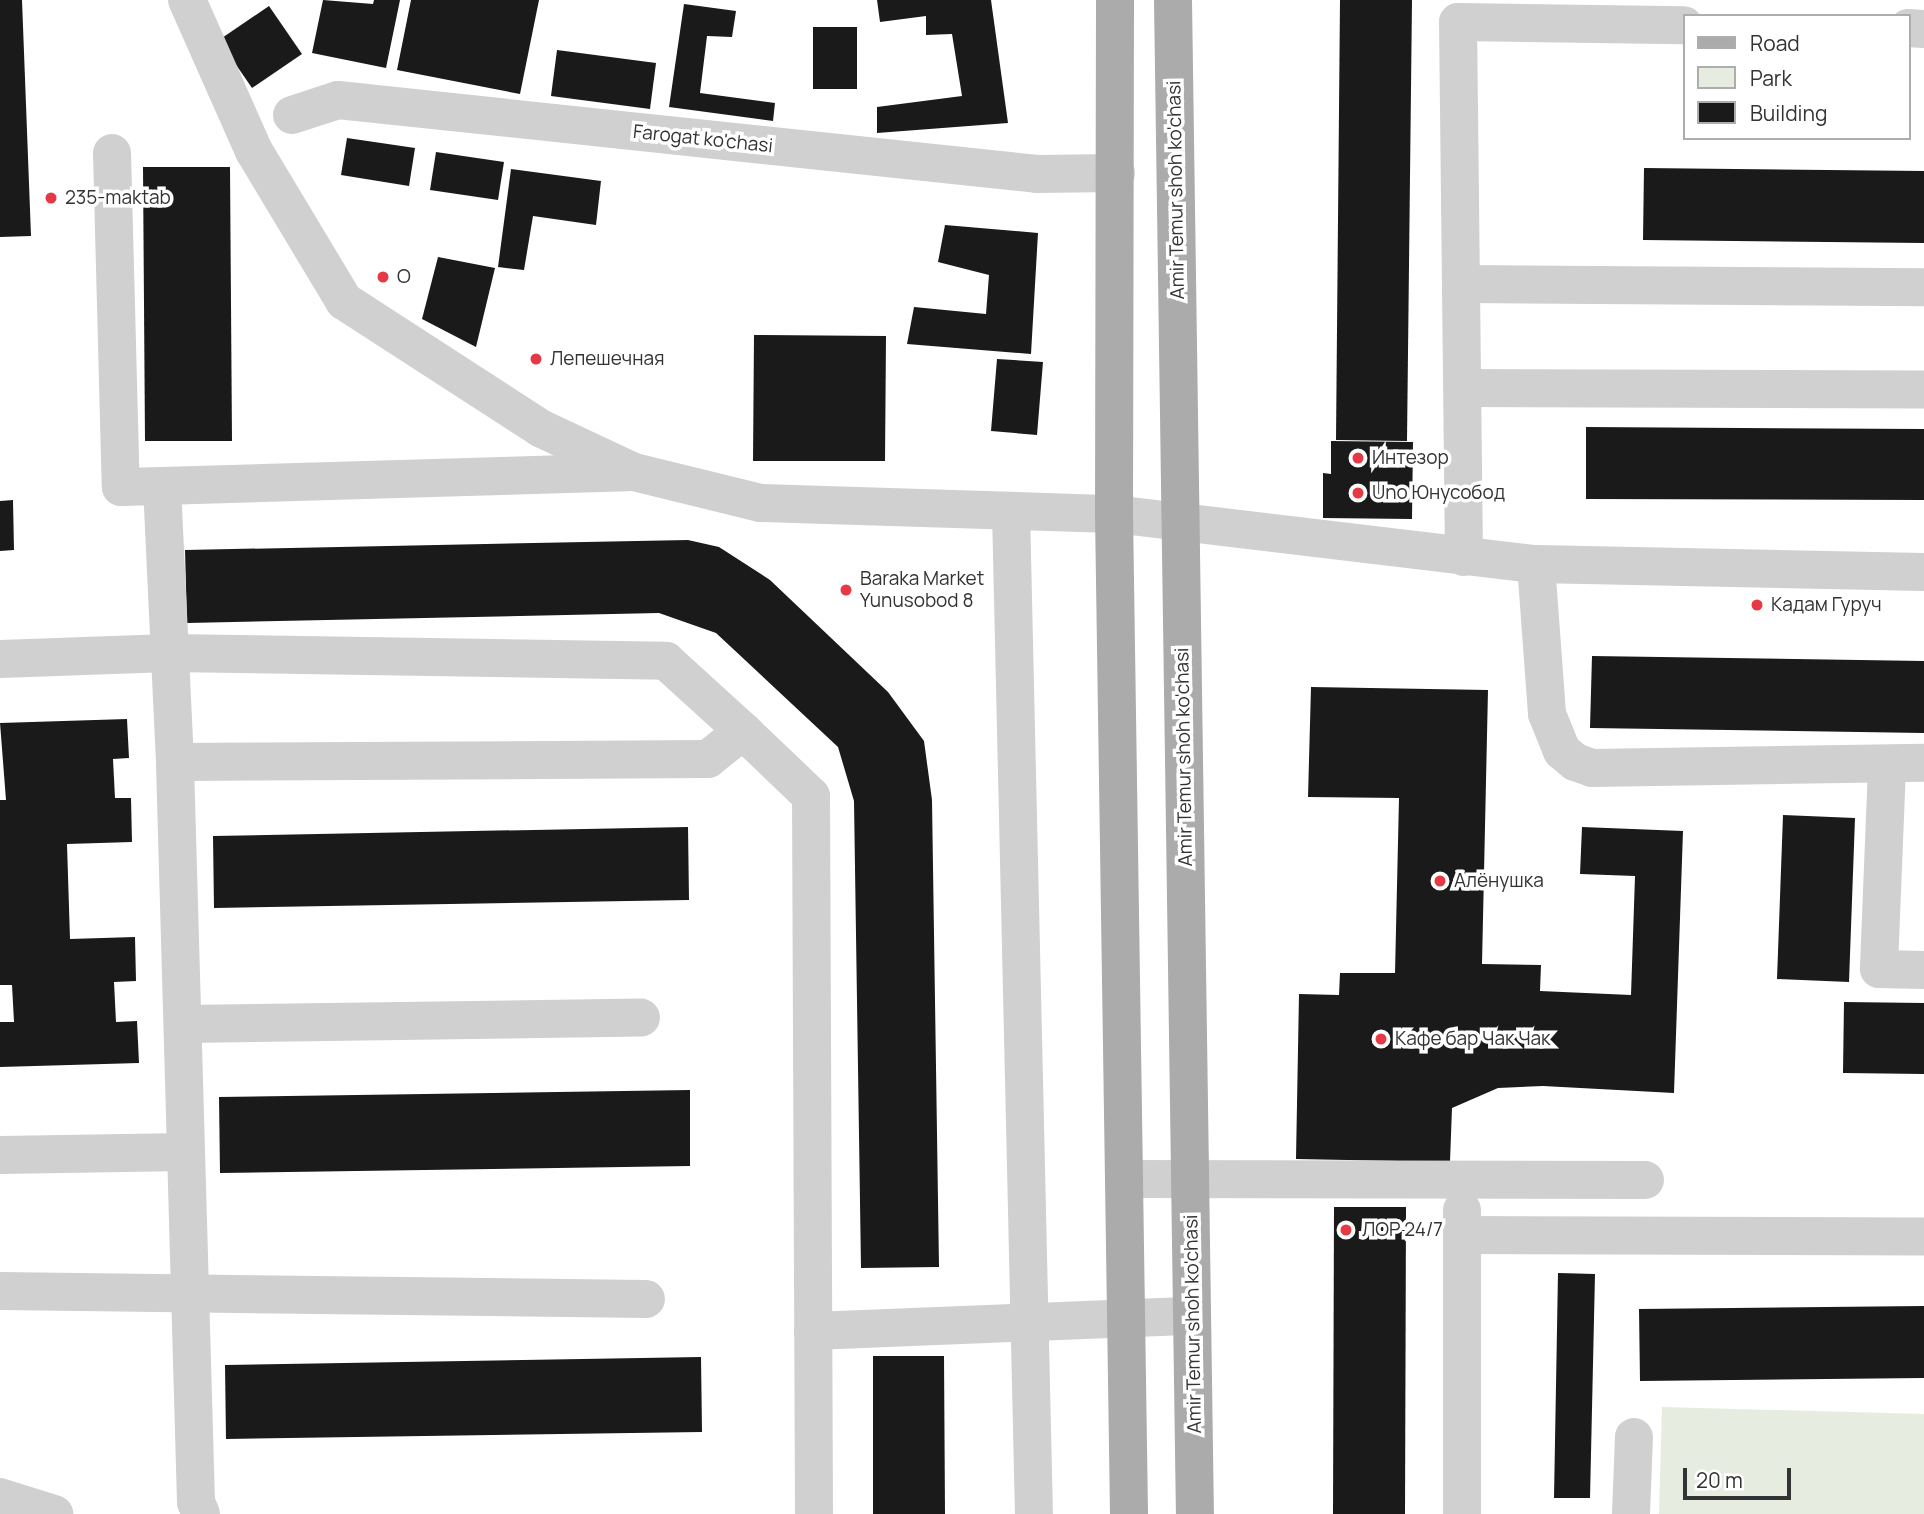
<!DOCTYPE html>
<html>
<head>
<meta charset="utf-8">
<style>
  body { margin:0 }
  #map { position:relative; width:1924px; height:1514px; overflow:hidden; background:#fff; font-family:Manrope,sans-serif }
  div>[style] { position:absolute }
  .green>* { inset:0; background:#e6ecdf }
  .building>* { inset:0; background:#1a1a1a }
  .minor>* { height:38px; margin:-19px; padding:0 19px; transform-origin:19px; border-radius:19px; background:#d0d0d0 }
  .major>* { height:38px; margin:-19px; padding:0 19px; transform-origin:19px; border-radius:19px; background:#ababab }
  .dots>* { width:19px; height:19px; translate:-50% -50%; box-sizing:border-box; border:4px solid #fff; border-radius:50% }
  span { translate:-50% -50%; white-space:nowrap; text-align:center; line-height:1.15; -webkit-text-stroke:7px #fff; paint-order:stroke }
  .street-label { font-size:19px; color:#333 }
  .poi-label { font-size:19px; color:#333 }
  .left { translate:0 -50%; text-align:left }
  .legend { position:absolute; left:1683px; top:14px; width:228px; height:126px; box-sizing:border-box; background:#fff; border:2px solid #adadad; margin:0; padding:9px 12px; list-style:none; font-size:21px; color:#333 }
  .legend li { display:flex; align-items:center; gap:14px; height:35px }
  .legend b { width:35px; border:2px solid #adadad }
  .scale { position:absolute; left:1683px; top:1468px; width:108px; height:32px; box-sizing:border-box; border:4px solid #333; border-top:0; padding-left:9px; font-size:21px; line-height:24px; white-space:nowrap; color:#333; -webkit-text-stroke:5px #fff; paint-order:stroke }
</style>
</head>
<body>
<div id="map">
  <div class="green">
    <i style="clip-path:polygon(1662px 1407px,1924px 1414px,1924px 1514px,1659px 1514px)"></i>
  </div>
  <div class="building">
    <i style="clip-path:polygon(0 0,22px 0,31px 236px,0 237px)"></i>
    <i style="clip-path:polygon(323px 0,373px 4px,374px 0,400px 0,386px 68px,312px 53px)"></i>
    <i style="clip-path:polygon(411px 0,539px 0,520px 94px,397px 70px)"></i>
    <i style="clip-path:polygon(877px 0,991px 0,1008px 123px,877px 133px,877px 107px,962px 96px,952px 34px,926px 35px,926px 16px,880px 22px)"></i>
    <i style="clip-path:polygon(1340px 0,1412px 0,1407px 441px,1336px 440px)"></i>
    <i style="clip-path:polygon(684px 4px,736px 11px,732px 37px,707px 36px,700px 93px,775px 103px,773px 121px,669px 107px)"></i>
    <i style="clip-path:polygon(269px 6px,302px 54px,252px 88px,219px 40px)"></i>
    <i style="clip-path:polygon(813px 27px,857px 27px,857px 89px,813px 89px)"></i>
    <i style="clip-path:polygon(557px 50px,656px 63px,650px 109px,551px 96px)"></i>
    <i style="clip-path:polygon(347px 138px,415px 148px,409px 186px,341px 175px)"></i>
    <i style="clip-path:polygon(436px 152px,504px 162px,498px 200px,430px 190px)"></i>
    <i style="clip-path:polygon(143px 167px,230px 167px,232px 441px,145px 441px)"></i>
    <i style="clip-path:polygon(1644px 168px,1924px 171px,1924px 243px,1643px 240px)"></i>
    <i style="clip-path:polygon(511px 169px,601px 181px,596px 225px,533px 216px,524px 270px,498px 267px)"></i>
    <i style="clip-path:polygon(945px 225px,1038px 233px,1031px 354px,907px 344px,914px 307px,986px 314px,989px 275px,938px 262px)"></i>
    <i style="clip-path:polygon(438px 257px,495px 268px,476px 347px,422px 319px)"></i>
    <i style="clip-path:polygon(754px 335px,886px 336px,885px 461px,753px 461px)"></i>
    <i style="clip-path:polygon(997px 359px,1043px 362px,1037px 435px,991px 431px)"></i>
    <i style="clip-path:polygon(1586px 427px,1924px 429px,1924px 500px,1586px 499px)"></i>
    <i style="clip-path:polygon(1331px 441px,1413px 442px,1412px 519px,1323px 518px,1323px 473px,1331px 474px)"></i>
    <i style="clip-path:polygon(13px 500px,14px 550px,0 551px,0 501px)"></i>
    <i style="clip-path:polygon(688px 540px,719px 547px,770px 580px,888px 692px,924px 741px,932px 800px,939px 1267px,861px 1268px,854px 801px,838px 747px,716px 633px,659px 613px,187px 623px,185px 550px)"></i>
    <i style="clip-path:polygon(1592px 656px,1924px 661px,1924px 733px,1590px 728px)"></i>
    <i style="clip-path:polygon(1311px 687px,1488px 690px,1482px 964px,1541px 965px,1540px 991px,1631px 995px,1635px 876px,1580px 874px,1582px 827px,1683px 831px,1674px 1093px,1543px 1086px,1498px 1088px,1452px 1108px,1450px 1162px,1296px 1159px,1299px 994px,1339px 995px,1340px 973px,1395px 973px,1399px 798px,1308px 797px)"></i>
    <i style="clip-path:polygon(127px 719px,129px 758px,113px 759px,115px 798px,131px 798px,132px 842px,67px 844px,70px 939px,135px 937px,136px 981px,114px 982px,116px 1022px,137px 1021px,139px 1063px,0 1067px,0 1022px,14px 1022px,12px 985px,0 985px,0 800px,6px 800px,0 723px)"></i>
    <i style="clip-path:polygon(1783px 815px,1855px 818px,1849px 982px,1777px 979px)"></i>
    <i style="clip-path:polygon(688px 827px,689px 900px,214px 908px,213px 836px)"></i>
    <i style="clip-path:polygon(1844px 1002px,1924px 1003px,1924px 1074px,1843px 1073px)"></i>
    <i style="clip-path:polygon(690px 1090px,690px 1166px,220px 1173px,219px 1097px)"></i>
    <i style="clip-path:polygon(1334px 1207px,1406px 1207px,1405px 1514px,1333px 1514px)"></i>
    <i style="clip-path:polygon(1558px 1273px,1595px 1274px,1590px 1498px,1554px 1498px)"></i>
    <i style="clip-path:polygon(1924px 1306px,1924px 1378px,1640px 1381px,1639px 1309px)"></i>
    <i style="clip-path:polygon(873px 1356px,944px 1356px,945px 1514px,873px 1514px)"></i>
    <i style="clip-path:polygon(701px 1357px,702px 1432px,226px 1439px,225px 1365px)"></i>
  </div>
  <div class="minor">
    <i style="left:187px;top:0;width:165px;rotate:66.1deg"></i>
    <i style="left:254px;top:151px;width:175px;rotate:59deg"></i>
    <i style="left:344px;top:301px;width:234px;rotate:32.9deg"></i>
    <i style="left:540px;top:428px;width:104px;rotate:25.1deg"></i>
    <i style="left:634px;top:472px;width:130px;rotate:13.8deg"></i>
    <i style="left:760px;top:503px;width:354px;rotate:1.8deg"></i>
    <i style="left:1114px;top:514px;width:425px;rotate:6.8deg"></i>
    <i style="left:1536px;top:564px;width:388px;rotate:1.2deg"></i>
    <i style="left:1908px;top:28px;width:16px;rotate:4deg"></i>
    <i style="left:292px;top:115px;width:48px;rotate:-18.1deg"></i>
    <i style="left:338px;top:100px;width:703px;rotate:6.04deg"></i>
    <i style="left:1037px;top:174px;width:79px;rotate:-0.7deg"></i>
    <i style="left:112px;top:153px;width:334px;rotate:88.5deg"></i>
    <i style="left:121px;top:487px;width:41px;rotate:-1.4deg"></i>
    <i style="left:1464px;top:284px;width:460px;rotate:0.4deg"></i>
    <i style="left:1463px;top:388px;width:461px;rotate:0.2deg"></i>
    <i style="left:1011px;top:511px;width:1003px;rotate:88.69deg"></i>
    <i style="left:1464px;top:557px;width:535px;rotate:-90.64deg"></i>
    <i style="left:1458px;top:22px;width:226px;rotate:0.8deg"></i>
    <i style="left:1536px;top:564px;width:150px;rotate:85.8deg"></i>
    <i style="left:1547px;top:714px;width:40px;rotate:68deg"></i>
    <i style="left:1562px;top:751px;width:17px;rotate:40deg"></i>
    <i style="left:1575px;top:762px;width:18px;rotate:19deg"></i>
    <i style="left:1592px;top:768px;width:332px;rotate:-0.9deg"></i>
    <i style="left:0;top:659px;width:169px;rotate:-2deg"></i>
    <i style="left:169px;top:653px;width:497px;rotate:0.9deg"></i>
    <i style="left:666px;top:661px;width:104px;rotate:42.3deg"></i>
    <i style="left:175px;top:762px;width:533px;rotate:-0.32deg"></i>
    <i style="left:708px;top:759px;width:45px;rotate:-38.7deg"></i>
    <i style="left:743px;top:731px;width:94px;rotate:43.7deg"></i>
    <i style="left:811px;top:796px;width:718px;rotate:89.76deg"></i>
    <i style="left:1887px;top:767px;width:202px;rotate:92.3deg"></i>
    <i style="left:1879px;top:969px;width:45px;rotate:1.3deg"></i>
    <i style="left:183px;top:1024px;width:458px;rotate:-0.8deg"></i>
    <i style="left:0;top:1155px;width:186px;rotate:-0.9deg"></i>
    <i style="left:1125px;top:1179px;width:520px;rotate:0.11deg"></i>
    <i style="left:1462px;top:1210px;width:304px;rotate:90deg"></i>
    <i style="left:1462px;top:1235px;width:462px;rotate:0.2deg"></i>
    <i style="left:0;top:1291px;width:646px;rotate:0.71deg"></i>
    <i style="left:813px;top:1331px;width:379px;rotate:-2.3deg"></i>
    <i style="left:0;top:1497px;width:57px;rotate:17.5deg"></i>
    <i style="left:201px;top:1514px;width:13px;rotate:-113deg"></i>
    <i style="left:196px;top:1502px;width:740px;rotate:-91.63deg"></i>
    <i style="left:175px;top:762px;width:276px;rotate:-92.7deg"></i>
    <i style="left:162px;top:486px;width:466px;rotate:-1.7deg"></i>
    <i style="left:1631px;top:1514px;width:77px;rotate:-87.8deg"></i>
  </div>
  <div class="major">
    <i style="left:1115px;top:0;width:514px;rotate:90.11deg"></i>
    <i style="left:1114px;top:514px;width:1000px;rotate:89.14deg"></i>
    <i style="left:1173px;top:0;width:1514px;rotate:89.17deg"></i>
  </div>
  <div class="dots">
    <i style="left:51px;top:198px;background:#e63946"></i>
    <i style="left:383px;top:277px;background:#e63946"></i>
    <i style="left:536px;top:359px;background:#e63946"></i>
    <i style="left:1358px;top:458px;background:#e63946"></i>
    <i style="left:1358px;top:493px;background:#e63946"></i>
    <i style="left:846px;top:590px;background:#e63946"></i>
    <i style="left:1757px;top:605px;background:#e63946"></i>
    <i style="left:1440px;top:881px;background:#e63946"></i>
    <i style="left:1381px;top:1039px;background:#e63946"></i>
    <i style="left:1346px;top:1230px;background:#e63946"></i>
  </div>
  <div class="street-label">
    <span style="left:703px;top:139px;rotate:6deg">Farogat ko'chasi</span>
    <span style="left:1176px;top:190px;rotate:-91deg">Amir Temur shoh ko'chasi</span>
    <span style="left:1184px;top:757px;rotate:-91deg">Amir Temur shoh ko'chasi</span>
    <span style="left:1193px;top:1324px;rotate:-91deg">Amir Temur shoh ko'chasi</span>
  </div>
  <div class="poi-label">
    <span class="left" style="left:65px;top:198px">235-maktab</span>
    <span class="left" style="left:397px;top:277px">О</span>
    <span class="left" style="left:550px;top:359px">Лепешечная</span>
    <span class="left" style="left:1372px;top:458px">Интезор</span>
    <span class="left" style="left:1372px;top:493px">Uno Юнусобод</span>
    <span class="left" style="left:860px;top:590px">Baraka Market<br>Yunusobod 8</span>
    <span class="left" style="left:1771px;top:605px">Кадам Гуруч</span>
    <span class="left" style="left:1454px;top:881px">Алёнушка</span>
    <span class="left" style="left:1395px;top:1039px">Кафе бар Чак Чак</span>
    <span class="left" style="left:1362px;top:1230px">ЛОР 24/7</span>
  </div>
  <ul class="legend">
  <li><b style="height:9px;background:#ababab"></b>Road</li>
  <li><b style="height:19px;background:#e6ecdf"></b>Park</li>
  <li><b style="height:19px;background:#1a1a1a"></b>Building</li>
  </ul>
  <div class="scale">20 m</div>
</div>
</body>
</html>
